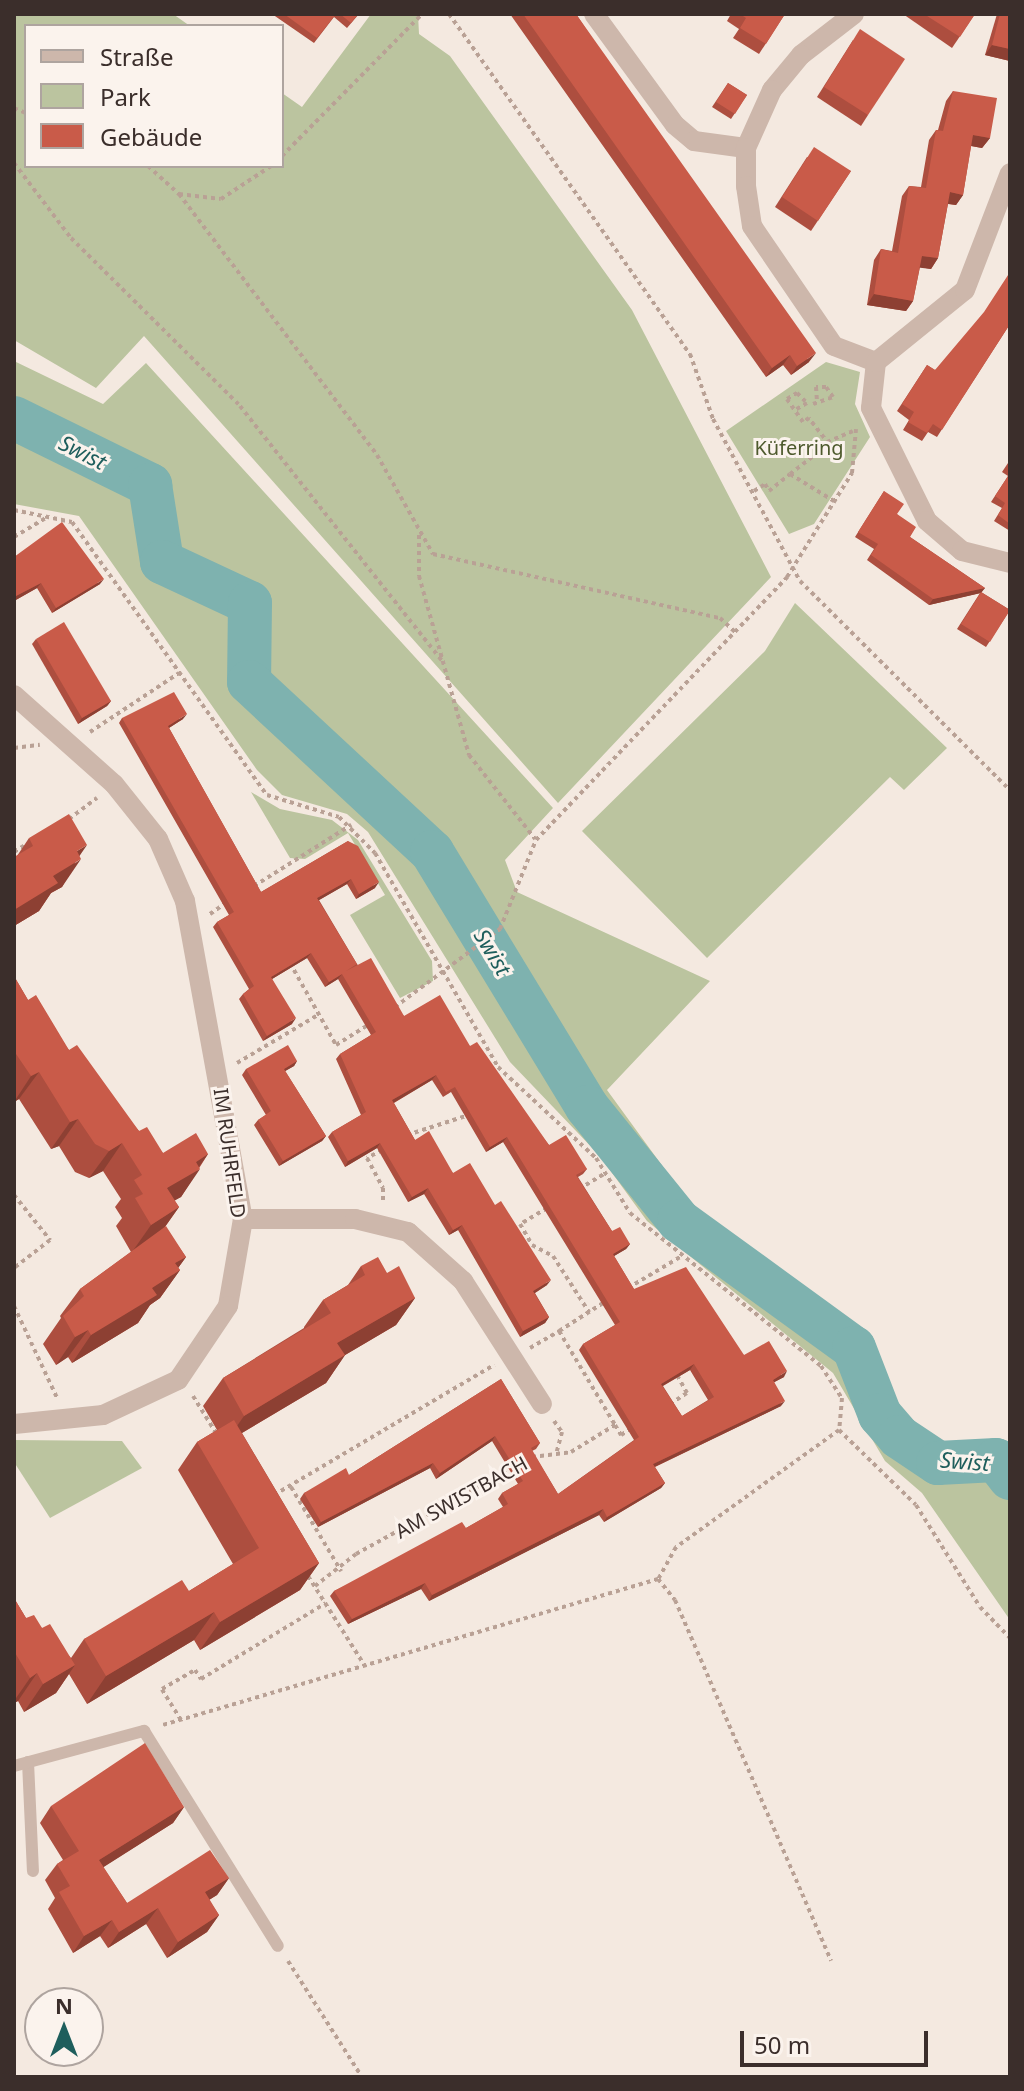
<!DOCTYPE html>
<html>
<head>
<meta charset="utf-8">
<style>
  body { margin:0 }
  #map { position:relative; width:1024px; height:2091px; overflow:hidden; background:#f4e9e0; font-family:"Noto Sans",sans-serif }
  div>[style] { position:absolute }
  .green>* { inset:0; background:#bbc49f }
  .river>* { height:44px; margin:-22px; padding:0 22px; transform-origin:22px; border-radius:22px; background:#7eb2af }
  .path>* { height:4px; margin-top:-2px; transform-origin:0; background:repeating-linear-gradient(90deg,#b9a195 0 4px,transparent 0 8px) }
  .service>* { height:12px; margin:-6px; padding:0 6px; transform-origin:6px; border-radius:6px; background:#cdb7ab }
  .minor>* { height:20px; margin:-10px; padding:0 10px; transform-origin:10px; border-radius:10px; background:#cdb7ab }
  .wall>* { inset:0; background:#ad4e3f }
  .shaded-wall>* { inset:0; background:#8d4033 }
  .building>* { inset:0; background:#c95b49 }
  span { translate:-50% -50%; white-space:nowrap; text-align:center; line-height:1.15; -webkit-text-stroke:6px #fbf3ed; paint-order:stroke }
  .park-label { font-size:20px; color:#4e5a2d }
  .street-label { font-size:20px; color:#3b2e2b }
  .water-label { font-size:22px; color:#1e5e5c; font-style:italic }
  .frame { position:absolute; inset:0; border:16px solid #3b2e2b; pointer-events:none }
  .legend { position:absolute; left:24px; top:24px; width:260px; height:144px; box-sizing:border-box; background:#fbf3ed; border:2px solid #aea49f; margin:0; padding:10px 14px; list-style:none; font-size:24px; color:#3b2e2b }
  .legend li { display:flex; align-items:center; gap:16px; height:40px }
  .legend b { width:40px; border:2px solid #aea49f }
  .north { position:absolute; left:24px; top:1987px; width:80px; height:80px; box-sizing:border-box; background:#fbf3ed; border:2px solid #aea49f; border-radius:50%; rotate:0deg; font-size:22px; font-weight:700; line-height:32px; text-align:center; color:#3b2e2b }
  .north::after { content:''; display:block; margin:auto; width:28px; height:36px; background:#1e5e5c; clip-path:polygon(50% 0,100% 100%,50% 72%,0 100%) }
  .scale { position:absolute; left:740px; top:2031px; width:188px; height:36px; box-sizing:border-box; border:4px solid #3b2e2b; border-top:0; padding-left:10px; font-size:24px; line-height:28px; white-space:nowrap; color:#3b2e2b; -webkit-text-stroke:6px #fbf3ed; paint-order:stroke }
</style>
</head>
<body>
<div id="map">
  <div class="green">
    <i style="clip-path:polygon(14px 14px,173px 14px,190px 26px,26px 26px,26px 166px,282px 166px,282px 93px,302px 107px,371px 14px,418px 14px,419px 34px,450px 56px,632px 310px,771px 577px,558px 803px,144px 336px,96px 388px,14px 340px)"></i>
    <i style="clip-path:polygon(14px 361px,103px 404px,146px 363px,553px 808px,505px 860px,517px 892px,710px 981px,607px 1090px,693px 1208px,852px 1326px,889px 1404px,911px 1429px,942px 1447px,996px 1446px,1010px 1455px,1010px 1620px,922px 1493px,885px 1461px,833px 1373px,647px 1221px,599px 1155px,510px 1062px,368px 832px,347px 814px,282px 795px,257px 770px,79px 516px,14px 504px)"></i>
    <i style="clip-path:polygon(826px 362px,860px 372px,855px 404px,870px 437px,814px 524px,789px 534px,726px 431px)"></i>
    <i style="clip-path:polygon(795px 603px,947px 748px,904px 790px,890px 777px,707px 958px,582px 831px,765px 651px)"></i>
    <i style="clip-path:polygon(251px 792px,280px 809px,332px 820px,358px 840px,432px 961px,433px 981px,400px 998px,350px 915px,385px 895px,348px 833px,305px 859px,290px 858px)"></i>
    <i style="clip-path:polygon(14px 1440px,122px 1441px,142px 1468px,50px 1518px,14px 1462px)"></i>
  </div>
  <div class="river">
    <i style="left:14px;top:418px;width:152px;rotate:26.2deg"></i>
    <i style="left:150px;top:485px;width:78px;rotate:81.1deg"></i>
    <i style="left:162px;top:562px;width:97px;rotate:25deg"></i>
    <i style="left:250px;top:603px;width:79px;rotate:90.7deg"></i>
    <i style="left:249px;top:682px;width:250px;rotate:42.9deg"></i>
    <i style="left:432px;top:852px;width:298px;rotate:58.7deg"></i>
    <i style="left:587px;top:1107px;width:146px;rotate:51.1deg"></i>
    <i style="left:679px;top:1221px;width:216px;rotate:36deg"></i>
    <i style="left:854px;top:1348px;width:72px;rotate:68.8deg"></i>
    <i style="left:880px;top:1415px;width:29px;rotate:49deg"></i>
    <i style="left:899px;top:1437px;width:47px;rotate:33.7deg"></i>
    <i style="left:938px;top:1463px;width:58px;rotate:-3deg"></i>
    <i style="left:996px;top:1460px;width:23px;rotate:52deg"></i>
  </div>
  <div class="path">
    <i style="left:449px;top:14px;width:417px;rotate:54.7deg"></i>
    <i style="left:690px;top:354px;width:69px;rotate:70.5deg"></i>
    <i style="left:713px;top:419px;width:184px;rotate:61.8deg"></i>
    <i style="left:800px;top:581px;width:296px;rotate:44.9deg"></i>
    <i style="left:14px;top:108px;width:13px;rotate:23deg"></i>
    <i style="left:282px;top:156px;width:199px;rotate:-45.4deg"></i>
    <i style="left:14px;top:163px;width:94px;rotate:52.8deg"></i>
    <i style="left:71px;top:238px;width:238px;rotate:44.8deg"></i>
    <i style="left:240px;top:406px;width:327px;rotate:51.6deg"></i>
    <i style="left:148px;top:166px;width:42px;rotate:42.1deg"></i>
    <i style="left:179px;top:194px;width:42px;rotate:6.8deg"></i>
    <i style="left:221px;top:199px;width:60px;rotate:-33.4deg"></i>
    <i style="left:179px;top:194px;width:328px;rotate:52.8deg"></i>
    <i style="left:377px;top:455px;width:114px;rotate:60.5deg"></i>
    <i style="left:433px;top:554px;width:294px;rotate:12.6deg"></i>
    <i style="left:720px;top:618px;width:21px;rotate:43deg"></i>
    <i style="left:813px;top:404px;width:21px;rotate:-19deg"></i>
    <i style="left:833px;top:397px;width:12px;rotate:-125deg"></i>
    <i style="left:826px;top:387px;width:10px;rotate:180deg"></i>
    <i style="left:816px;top:387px;width:15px;rotate:86deg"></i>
    <i style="left:827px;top:442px;width:28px;rotate:-23deg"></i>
    <i style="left:790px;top:474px;width:49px;rotate:-37.6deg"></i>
    <i style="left:829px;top:444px;width:33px;rotate:-128deg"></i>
    <i style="left:809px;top:418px;width:7px;rotate:146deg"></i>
    <i style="left:803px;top:422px;width:28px;rotate:-125deg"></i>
    <i style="left:787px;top:399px;width:12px;rotate:-31deg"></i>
    <i style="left:797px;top:393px;width:14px;rotate:45deg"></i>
    <i style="left:807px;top:403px;width:14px;rotate:150deg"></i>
    <i style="left:754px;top:491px;width:13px;rotate:-32deg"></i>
    <i style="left:765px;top:484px;width:8px;rotate:60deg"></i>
    <i style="left:769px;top:491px;width:27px;rotate:-39deg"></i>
    <i style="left:790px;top:474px;width:52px;rotate:31.5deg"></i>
    <i style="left:14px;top:510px;width:59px;rotate:11.7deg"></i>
    <i style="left:72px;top:522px;width:335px;rotate:54.5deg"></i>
    <i style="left:267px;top:795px;width:75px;rotate:17deg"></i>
    <i style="left:339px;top:817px;width:51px;rotate:45deg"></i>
    <i style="left:375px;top:853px;width:247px;rotate:60.1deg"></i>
    <i style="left:498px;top:1067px;width:134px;rotate:42.9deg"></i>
    <i style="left:596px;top:1158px;width:65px;rotate:58.3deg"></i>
    <i style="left:630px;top:1213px;width:245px;rotate:38.7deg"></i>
    <i style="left:821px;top:1366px;width:38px;rotate:57deg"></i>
    <i style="left:842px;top:1398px;width:32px;rotate:95deg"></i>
    <i style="left:839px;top:1430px;width:201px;rotate:144.3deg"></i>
    <i style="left:676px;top:1547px;width:37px;rotate:119deg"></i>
    <i style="left:658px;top:1579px;width:516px;rotate:163.57deg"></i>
    <i style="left:419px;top:535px;width:41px;rotate:90deg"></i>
    <i style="left:419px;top:576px;width:186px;rotate:74.4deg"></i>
    <i style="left:469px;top:755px;width:107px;rotate:51.8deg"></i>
    <i style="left:14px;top:537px;width:37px;rotate:-31deg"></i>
    <i style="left:90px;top:732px;width:107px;rotate:-33.5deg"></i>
    <i style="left:14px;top:748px;width:26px;rotate:-7deg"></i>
    <i style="left:69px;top:819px;width:35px;rotate:-37deg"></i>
    <i style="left:14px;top:852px;width:15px;rotate:-32deg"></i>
    <i style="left:254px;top:886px;width:115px;rotate:-32.2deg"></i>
    <i style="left:210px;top:914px;width:19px;rotate:-35deg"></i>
    <i style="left:290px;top:963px;width:94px;rotate:60.7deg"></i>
    <i style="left:336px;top:1045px;width:38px;rotate:-32deg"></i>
    <i style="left:395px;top:1007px;width:131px;rotate:-36.6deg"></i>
    <i style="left:500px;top:929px;width:96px;rotate:-68deg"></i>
    <i style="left:536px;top:840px;width:364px;rotate:-46.3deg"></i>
    <i style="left:787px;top:577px;width:123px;rotate:-58deg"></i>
    <i style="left:852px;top:473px;width:44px;rotate:-84.8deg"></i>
    <i style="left:237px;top:1063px;width:94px;rotate:-30.7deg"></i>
    <i style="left:407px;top:1135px;width:65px;rotate:-17.9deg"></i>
    <i style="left:382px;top:1150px;width:17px;rotate:152deg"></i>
    <i style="left:367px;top:1158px;width:34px;rotate:62deg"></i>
    <i style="left:383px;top:1188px;width:16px;rotate:90deg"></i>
    <i style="left:579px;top:1189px;width:31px;rotate:-31deg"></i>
    <i style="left:14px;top:1195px;width:58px;rotate:51.3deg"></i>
    <i style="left:50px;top:1240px;width:46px;rotate:142.1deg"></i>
    <i style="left:547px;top:1208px;width:31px;rotate:149deg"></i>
    <i style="left:520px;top:1224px;width:24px;rotate:60deg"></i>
    <i style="left:532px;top:1245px;width:24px;rotate:28deg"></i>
    <i style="left:553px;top:1256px;width:67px;rotate:57.3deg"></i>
    <i style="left:628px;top:1288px;width:63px;rotate:-30.7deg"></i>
    <i style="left:603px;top:1303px;width:52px;rotate:147.5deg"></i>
    <i style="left:559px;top:1331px;width:109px;rotate:59.2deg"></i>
    <i style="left:14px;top:1306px;width:102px;rotate:64.9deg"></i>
    <i style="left:530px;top:1348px;width:34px;rotate:-30deg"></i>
    <i style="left:193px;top:1396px;width:44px;rotate:58.1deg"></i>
    <i style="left:670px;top:1404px;width:20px;rotate:-33deg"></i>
    <i style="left:687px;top:1393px;width:23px;rotate:-119deg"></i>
    <i style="left:554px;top:1421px;width:14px;rotate:54deg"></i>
    <i style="left:562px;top:1432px;width:20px;rotate:105deg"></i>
    <i style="left:839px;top:1430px;width:107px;rotate:44.2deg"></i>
    <i style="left:916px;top:1505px;width:120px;rotate:57.9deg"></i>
    <i style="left:980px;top:1607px;width:43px;rotate:45.9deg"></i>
    <i style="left:532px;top:1457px;width:39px;rotate:-7deg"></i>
    <i style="left:571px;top:1452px;width:52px;rotate:-31.5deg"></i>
    <i style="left:615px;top:1425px;width:12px;rotate:59deg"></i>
    <i style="left:621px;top:1435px;width:13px;rotate:-32deg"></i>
    <i style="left:291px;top:1487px;width:98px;rotate:59.2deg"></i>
    <i style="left:274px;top:1495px;width:256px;rotate:-30.6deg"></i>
    <i style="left:308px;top:1576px;width:107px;rotate:57.7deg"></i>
    <i style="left:658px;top:1579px;width:27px;rotate:51deg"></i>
    <i style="left:675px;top:1600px;width:393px;rotate:66.6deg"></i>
    <i style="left:315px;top:1586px;width:52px;rotate:-38deg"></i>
    <i style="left:356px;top:1554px;width:176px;rotate:-28.9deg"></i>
    <i style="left:181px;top:1720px;width:36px;rotate:-122deg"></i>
    <i style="left:162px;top:1689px;width:38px;rotate:-30deg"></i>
    <i style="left:195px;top:1670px;width:11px;rotate:56deg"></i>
    <i style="left:201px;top:1679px;width:146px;rotate:-31.3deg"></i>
    <i style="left:288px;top:1961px;width:138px;rotate:57.5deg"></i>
  </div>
  <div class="service">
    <i style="left:28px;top:1762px;width:109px;rotate:87.4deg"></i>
    <i style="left:14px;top:1766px;width:135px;rotate:-15.1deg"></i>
    <i style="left:144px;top:1731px;width:253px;rotate:58.1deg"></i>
  </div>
  <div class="minor">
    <i style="left:594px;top:14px;width:137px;rotate:53.9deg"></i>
    <i style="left:675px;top:125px;width:25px;rotate:40deg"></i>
    <i style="left:694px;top:141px;width:52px;rotate:7.7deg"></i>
    <i style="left:854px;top:14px;width:67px;rotate:142.3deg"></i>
    <i style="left:801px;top:55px;width:45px;rotate:129.6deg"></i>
    <i style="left:772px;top:90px;width:64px;rotate:114.1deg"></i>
    <i style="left:746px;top:148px;width:38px;rotate:90deg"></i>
    <i style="left:746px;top:186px;width:40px;rotate:81.5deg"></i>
    <i style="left:752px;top:226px;width:145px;rotate:55.7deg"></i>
    <i style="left:834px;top:346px;width:45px;rotate:20.9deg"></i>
    <i style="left:876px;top:362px;width:46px;rotate:96.2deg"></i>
    <i style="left:871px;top:408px;width:126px;rotate:63.6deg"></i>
    <i style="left:927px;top:521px;width:46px;rotate:40.6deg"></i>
    <i style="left:962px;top:551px;width:49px;rotate:14deg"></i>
    <i style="left:876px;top:362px;width:114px;rotate:-39deg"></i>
    <i style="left:965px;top:290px;width:125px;rotate:-69deg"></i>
    <i style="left:14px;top:695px;width:134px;rotate:41.7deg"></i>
    <i style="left:114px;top:784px;width:70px;rotate:51.3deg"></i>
    <i style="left:158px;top:839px;width:68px;rotate:66.5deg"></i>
    <i style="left:185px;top:901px;width:323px;rotate:79.7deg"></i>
    <i style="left:243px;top:1219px;width:88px;rotate:99.8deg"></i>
    <i style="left:228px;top:1306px;width:89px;rotate:124deg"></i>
    <i style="left:178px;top:1380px;width:83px;rotate:155deg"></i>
    <i style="left:103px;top:1415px;width:89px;rotate:174.2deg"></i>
    <i style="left:243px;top:1219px;width:112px"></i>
    <i style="left:355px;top:1219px;width:55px;rotate:13.8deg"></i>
    <i style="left:408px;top:1232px;width:74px;rotate:41.7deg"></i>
    <i style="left:463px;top:1281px;width:146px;rotate:57.3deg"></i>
  </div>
  <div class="wall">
    <i style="clip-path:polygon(272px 14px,359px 14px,347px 28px,334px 17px,314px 43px)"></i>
    <i style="clip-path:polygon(510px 14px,576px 14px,809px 362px,791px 375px,783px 365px,766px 377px)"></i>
    <i style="clip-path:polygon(731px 14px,785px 14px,759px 54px,733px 38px,739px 29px,727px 21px)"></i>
    <i style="clip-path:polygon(903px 14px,975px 14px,952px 48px)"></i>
    <i style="clip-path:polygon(997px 14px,1010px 14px,1010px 61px,985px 55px)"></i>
    <i style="clip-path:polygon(853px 40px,868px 115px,861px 126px,817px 97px)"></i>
    <i style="clip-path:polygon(728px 83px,747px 95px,731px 119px,712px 107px)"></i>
    <i style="clip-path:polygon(953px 91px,990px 138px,982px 148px,971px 146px,963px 195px,956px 205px,948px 204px,938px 258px,931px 269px,920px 267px,913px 301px,906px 311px,867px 305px,874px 260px,881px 249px,892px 251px,902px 196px,909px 186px,921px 187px,929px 140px,936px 130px,938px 130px,946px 101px)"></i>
    <i style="clip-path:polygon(807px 157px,851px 171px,811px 231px,775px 207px)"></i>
    <i style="clip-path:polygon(1010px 324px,937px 437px,928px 432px,922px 441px,903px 430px,909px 420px,897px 411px,927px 365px,935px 370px)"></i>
    <i style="clip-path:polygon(1010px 460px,1010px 531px,994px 521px,1002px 508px,991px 502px,1008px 476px,1002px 472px)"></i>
    <i style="clip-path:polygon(884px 491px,910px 537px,985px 588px,981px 592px,1010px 610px,986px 647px,957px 629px,980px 593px,929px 605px,867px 560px,874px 549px,855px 537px)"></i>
    <i style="clip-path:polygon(14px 557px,100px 584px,52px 613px,37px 588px,14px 601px)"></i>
    <i style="clip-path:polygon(36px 639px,111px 701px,107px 706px,78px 724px,32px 644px)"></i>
    <i style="clip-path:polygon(evenodd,122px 718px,183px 719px,169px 728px,261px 892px,348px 841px,375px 888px,356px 899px,347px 884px,319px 900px,357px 964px,404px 1016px,470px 1046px,549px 1145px,587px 1169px,583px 1174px,578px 1177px,612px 1231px,630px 1244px,626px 1249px,614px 1256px,634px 1289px,744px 1355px,784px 1377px,774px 1382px,781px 1406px,655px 1467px,665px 1483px,661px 1488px,604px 1522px,599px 1515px,429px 1601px,421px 1589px,348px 1624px,330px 1596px,334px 1591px,466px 1528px,503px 1507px,498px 1499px,502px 1493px,518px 1484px,492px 1441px,436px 1479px,430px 1468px,318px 1527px,300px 1499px,304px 1493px,349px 1475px,501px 1379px,540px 1443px,536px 1449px,532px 1451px,558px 1494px,634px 1440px,579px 1350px,583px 1344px,615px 1325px,503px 1142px,486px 1152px,451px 1092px,443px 1097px,432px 1080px,394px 1103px,415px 1140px,453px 1173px,547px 1285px,535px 1293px,549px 1317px,545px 1323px,520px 1337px,458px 1230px,449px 1235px,424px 1194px,408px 1202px,377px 1148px,345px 1167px,328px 1137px,332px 1132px,361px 1115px,336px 1059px,340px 1054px,371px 1035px,338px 979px,325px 987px,307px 958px,272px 979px,292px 1024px,263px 1041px,239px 999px,243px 994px,249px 989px,213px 927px,217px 922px,229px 915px,119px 723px,122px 718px,690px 1370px,708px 1400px,682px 1416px,663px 1386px,690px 1370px)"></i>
    <i style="clip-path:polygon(29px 838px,79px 856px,62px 887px,51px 893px,39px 911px,14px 926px,14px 857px,17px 856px)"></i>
    <i style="clip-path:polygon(14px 976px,28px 1000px,69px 1050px,139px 1131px,163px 1153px,208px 1154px,181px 1197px,174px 1200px,179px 1207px,165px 1227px,186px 1257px,178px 1268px,180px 1270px,160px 1298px,150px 1305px,138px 1323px,72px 1363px,68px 1357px,56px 1365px,43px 1344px,61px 1318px,60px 1316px,80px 1289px,131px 1252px,116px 1226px,122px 1218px,115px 1207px,121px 1199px,103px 1171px,89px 1178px,75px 1172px,59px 1146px,51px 1149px,19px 1099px,14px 1102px)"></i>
    <i style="clip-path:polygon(297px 1061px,294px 1066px,285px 1071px,326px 1136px,322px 1141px,279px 1166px,254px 1125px,258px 1120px,266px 1115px,242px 1075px,246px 1069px)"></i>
    <i style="clip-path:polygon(361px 1266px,387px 1273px,415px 1298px,396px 1325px,345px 1355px,326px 1383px,242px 1433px,319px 1563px,300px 1590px,200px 1650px,194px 1640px,87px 1704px,69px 1674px,56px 1693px,24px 1712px,18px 1701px,14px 1703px,14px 1598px,26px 1618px,42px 1628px,71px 1658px,84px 1639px,189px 1591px,233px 1564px,178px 1470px,197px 1442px,217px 1430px,203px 1406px,223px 1378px,304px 1328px,304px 1327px,323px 1300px,348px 1285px)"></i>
    <i style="clip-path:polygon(51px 1806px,184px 1807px,173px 1823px,103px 1867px,127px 1903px,229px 1878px,217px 1895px,209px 1900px,219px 1915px,207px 1932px,167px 1958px,146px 1924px,108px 1948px,100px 1936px,73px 1953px,48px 1909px,55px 1898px,45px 1880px,57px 1864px,63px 1860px,40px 1823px)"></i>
  </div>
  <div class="shaded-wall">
    <i style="clip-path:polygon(992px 45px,1010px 49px,1010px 61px,985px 55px)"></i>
    <i style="clip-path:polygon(973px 135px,990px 138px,982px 148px,966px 145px)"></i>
    <i style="clip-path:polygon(950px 192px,963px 195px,956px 205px,943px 203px)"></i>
    <i style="clip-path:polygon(922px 256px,938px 258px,931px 269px,914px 267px)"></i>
    <i style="clip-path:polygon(874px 294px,913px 301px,906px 311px,867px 305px)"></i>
    <i style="clip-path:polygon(816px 353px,809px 362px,791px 375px,797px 366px)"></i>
    <i style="clip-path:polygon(790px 355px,783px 365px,766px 377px,772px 368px)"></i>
    <i style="clip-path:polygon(104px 579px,100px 584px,52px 613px,56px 608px)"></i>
    <i style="clip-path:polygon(41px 583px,37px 588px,14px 601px,14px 597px)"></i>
    <i style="clip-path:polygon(985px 588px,981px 593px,929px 605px,933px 599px)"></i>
    <i style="clip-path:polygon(111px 701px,107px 706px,78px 724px,82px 718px)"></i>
    <i style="clip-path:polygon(187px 714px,183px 719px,164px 731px,168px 726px)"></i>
    <i style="clip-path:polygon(87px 845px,74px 864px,81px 859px,62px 887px,51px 893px,39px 911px,14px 926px,14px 910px,53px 876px,77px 851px)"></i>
    <i style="clip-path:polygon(351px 879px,347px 884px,314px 903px,317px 898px)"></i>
    <i style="clip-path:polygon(379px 882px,375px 888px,356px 899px,359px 894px)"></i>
    <i style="clip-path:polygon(311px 953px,307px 958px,267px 982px,271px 977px)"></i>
    <i style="clip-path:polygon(342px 974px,338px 979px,325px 987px,329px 982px)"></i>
    <i style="clip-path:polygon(296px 1018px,292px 1024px,263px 1041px,267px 1036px)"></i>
    <i style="clip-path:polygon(297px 1061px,294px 1066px,280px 1074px,284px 1069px)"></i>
    <i style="clip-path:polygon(39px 1072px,19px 1099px,14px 1102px,31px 1076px)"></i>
    <i style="clip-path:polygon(436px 1075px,432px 1080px,388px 1106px,392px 1100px)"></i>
    <i style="clip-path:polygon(78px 1119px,59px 1146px,51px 1149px,70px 1122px)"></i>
    <i style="clip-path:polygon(326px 1136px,322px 1141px,279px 1166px,283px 1161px)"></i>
    <i style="clip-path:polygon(507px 1137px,503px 1142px,486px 1152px,490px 1147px)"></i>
    <i style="clip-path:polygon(122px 1143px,103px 1171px,89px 1178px,109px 1151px)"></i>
    <i style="clip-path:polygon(380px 1143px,377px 1148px,345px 1167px,348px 1161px)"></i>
    <i style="clip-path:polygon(208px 1154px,196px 1171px,200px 1169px,181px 1197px,148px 1216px,167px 1188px,196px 1162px)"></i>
    <i style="clip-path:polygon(428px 1188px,424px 1194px,408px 1202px,412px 1197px)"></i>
    <i style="clip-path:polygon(179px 1207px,159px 1235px,132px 1252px,151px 1225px)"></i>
    <i style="clip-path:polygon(462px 1225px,458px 1230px,449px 1235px,453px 1230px)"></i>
    <i style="clip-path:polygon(630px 1244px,626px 1249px,609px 1259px,613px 1254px)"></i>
    <i style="clip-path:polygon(186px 1257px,173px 1275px,180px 1270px,160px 1298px,150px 1305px,138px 1323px,72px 1363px,91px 1335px,152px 1288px,175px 1263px)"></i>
    <i style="clip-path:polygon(551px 1280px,547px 1285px,530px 1296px,533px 1291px)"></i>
    <i style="clip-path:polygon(415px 1298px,396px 1325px,318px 1371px,337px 1343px)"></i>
    <i style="clip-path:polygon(549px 1317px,545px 1323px,520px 1337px,523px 1331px)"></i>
    <i style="clip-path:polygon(88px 1330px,68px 1357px,56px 1365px,75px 1337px)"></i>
    <i style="clip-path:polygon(345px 1355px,326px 1383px,225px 1443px,244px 1416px)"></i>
    <i style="clip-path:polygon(694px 1364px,690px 1370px,657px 1389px,661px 1384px)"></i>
    <i style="clip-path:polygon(787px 1371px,784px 1377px,769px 1385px,773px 1380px)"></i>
    <i style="clip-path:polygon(785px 1401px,781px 1406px,650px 1469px,653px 1464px)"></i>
    <i style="clip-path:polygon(495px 1436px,492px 1441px,436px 1479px,440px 1473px)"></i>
    <i style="clip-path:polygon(433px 1463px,430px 1468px,318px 1527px,321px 1522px)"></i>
    <i style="clip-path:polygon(665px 1483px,661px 1488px,604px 1522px,607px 1517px)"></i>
    <i style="clip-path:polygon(603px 1509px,599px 1515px,429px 1601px,432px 1595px)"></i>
    <i style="clip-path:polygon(319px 1563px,300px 1590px,200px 1650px,220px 1622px)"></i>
    <i style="clip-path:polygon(425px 1583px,421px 1589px,348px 1624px,352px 1619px)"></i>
    <i style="clip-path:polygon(214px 1612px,194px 1640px,87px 1704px,106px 1676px)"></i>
    <i style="clip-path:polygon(75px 1665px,56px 1693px,24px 1712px,43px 1684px)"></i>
    <i style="clip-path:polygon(37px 1673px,18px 1701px,14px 1703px,14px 1701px,30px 1678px)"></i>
    <i style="clip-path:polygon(184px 1807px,173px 1823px,88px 1877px,99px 1860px)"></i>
    <i style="clip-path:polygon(229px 1878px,217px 1895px,194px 1909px,205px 1892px)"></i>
    <i style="clip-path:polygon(158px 1908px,146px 1924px,108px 1948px,119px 1932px)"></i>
    <i style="clip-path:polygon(219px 1915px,207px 1932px,167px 1958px,178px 1942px)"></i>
    <i style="clip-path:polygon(112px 1920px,100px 1936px,73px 1953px,84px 1936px)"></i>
  </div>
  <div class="building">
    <i style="clip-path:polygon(284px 14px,336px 14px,317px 38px)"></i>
    <i style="clip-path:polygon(340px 14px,358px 14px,351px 23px)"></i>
    <i style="clip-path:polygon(523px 14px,576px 14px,816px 353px,797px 366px,790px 355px,772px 368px)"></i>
    <i style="clip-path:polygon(740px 14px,785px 14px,766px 44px,740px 28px,746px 18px)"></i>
    <i style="clip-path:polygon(924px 14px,975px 14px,960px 37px)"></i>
    <i style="clip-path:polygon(1000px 14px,1010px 14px,1010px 49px,992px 45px)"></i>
    <i style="clip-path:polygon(860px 29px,905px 59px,868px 115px,824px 87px)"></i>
    <i style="clip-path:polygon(728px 83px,747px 95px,735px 114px,716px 102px)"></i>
    <i style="clip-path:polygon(953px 91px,997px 98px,990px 138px,973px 135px,963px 195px,950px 192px,938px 258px,922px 256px,913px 301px,874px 294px,881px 249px,898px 253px,909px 186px,926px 188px,936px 130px,943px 131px)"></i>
    <i style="clip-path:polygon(814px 147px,851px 171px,818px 221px,782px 197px)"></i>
    <i style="clip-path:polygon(1010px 272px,1010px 324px,942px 430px,933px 424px,927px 433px,908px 422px,914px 412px,902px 404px,927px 365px,935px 370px,984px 312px)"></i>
    <i style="clip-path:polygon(1010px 473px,1010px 524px,998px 515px,1005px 503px,995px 496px)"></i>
    <i style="clip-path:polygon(884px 491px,904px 504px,897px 514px,916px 527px,910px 537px,985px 588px,933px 599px,871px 555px,878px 544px,858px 532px)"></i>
    <i style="clip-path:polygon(62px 522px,104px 579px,56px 608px,41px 583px,14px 597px,14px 557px)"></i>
    <i style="clip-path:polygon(981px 592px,1010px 610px,990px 642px,961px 624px)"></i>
    <i style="clip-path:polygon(64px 622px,111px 701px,82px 718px,36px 639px)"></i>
    <i style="clip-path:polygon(evenodd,174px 692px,187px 714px,168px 726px,261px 892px,348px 841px,358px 846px,379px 882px,359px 894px,351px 879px,317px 898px,357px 964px,346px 971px,371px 958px,404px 1016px,440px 995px,470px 1046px,477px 1042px,549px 1145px,566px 1135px,587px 1169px,576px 1175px,612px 1231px,620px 1227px,630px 1244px,613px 1254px,634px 1289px,686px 1267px,744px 1355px,769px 1341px,787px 1371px,773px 1380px,785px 1401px,653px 1464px,665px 1483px,607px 1517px,603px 1509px,432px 1595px,425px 1583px,352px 1619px,334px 1591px,462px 1522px,466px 1528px,508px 1504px,502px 1493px,523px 1481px,495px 1436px,440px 1473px,433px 1463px,321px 1522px,304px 1493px,346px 1468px,349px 1475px,501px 1379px,540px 1443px,531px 1448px,558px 1494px,639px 1437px,583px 1344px,620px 1322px,507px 1137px,490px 1147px,455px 1087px,446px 1092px,436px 1075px,392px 1100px,415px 1140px,429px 1131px,453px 1173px,470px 1163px,495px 1205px,501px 1201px,551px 1280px,533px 1291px,549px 1317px,523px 1331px,462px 1225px,453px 1230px,428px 1188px,412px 1197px,380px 1143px,348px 1161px,332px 1132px,366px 1112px,340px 1054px,376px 1032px,342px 974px,329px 982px,311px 953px,271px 977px,296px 1018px,267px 1036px,243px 994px,254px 986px,217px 922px,234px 912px,122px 718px,174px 692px,694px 1364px,714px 1397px,682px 1416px,661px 1384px,694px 1364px)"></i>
    <i style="clip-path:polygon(69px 814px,87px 845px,77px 851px,81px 859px,53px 876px,58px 883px,14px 910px,14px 857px,33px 846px,29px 838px)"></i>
    <i style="clip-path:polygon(14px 976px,28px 1000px,36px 995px,69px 1050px,77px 1045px,139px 1131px,147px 1127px,163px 1153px,196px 1133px,208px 1154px,196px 1162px,200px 1169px,167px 1188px,179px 1207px,151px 1225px,135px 1198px,143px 1194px,134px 1180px,142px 1175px,122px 1143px,109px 1151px,95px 1144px,78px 1119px,70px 1122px,39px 1072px,31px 1076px,14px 1051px)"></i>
    <i style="clip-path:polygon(288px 1045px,297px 1061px,284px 1069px,326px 1136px,283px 1161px,258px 1120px,271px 1111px,246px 1069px)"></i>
    <i style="clip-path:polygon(166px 1226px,186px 1257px,175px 1263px,180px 1270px,152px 1288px,157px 1295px,91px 1335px,88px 1330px,75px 1337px,63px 1316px,84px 1296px,80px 1289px)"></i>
    <i style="clip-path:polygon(378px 1257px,387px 1273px,399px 1266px,415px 1298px,337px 1343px,345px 1355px,244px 1416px,223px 1378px,331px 1313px,323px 1300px,365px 1275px,361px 1266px)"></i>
    <i style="clip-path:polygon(234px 1420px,319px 1563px,220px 1622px,214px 1612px,106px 1676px,84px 1639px,182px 1580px,189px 1591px,259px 1548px,197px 1442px)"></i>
    <i style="clip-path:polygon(14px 1598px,26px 1618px,34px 1615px,42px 1628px,50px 1624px,75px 1665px,43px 1684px,37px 1673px,30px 1678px,14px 1651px)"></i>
    <i style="clip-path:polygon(145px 1743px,184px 1807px,99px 1860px,127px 1903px,210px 1850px,229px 1878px,205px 1892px,219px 1915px,178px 1942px,158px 1908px,119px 1932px,112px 1920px,84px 1936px,59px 1892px,70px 1886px,57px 1864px,79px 1851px,51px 1806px)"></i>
  </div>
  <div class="park-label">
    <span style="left:799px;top:447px">Küferring</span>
  </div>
  <div class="street-label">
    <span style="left:230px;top:1153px;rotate:82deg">IM RUHRFELD</span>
    <span style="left:461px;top:1497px;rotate:-29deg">AM SWISTBACH</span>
  </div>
  <div class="water-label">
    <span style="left:83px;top:452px;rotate:27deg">Swist</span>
    <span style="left:493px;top:952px;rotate:59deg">Swist</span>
    <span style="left:965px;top:1461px;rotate:4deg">Swist</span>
  </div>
  <div class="frame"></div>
  <ul class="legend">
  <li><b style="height:10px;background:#cdb7ab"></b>Straße</li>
  <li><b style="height:22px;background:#bbc49f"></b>Park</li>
  <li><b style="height:22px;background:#c95b49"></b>Gebäude</li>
  </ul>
  <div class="north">N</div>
  <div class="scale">50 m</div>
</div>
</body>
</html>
